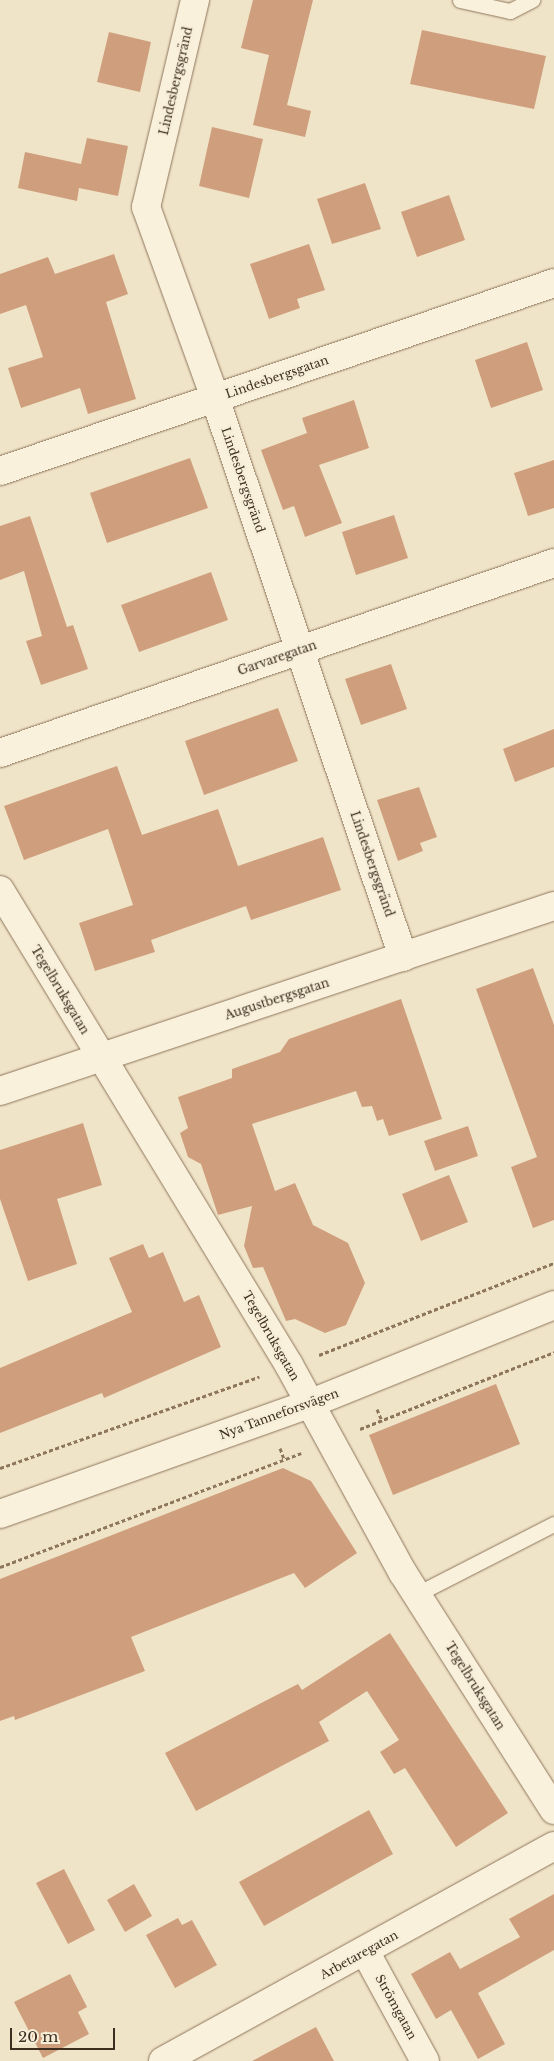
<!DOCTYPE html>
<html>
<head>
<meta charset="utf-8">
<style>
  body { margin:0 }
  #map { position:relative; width:554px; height:2061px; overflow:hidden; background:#f0e4c8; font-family:"Libre Baskerville",serif }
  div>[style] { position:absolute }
  .building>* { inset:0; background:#cf9f7d }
  .path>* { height:3px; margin-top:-1.5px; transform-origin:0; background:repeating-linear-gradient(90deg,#8d765c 0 4px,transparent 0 6.5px) }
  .roads { filter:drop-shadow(0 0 1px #8d765c) drop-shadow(0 0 1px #8d765c) }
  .lane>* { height:15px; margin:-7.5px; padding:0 7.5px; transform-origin:7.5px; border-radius:7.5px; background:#faf1dc }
  .street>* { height:28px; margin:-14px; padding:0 14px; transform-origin:14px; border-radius:14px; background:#faf1dc }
  .secondary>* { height:28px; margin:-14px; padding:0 14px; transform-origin:14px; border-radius:14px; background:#faf1dc }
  span { translate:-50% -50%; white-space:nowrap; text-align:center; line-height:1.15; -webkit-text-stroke:4.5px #f7eed8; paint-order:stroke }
  .street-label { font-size:12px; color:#3d2e20 }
  .scale { position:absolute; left:10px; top:2028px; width:105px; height:22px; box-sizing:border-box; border:2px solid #3d2e20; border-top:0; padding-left:6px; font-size:15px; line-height:18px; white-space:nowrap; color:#3d2e20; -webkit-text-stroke:4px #f7eed8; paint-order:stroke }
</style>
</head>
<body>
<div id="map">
  <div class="building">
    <i style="clip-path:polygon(253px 0,313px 0,287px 105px,311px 111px,305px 137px,253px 125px,269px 55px,241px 48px)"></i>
    <i style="clip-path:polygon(422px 30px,546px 56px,534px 109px,410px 84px)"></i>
    <i style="clip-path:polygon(109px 32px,151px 42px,140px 92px,97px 82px)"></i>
    <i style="clip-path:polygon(212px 127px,263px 139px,249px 198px,199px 186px)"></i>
    <i style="clip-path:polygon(87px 138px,128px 146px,118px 196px,79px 188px,77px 201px,18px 188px,25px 152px,81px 164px)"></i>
    <i style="clip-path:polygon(365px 183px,381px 229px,332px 244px,317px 199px)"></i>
    <i style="clip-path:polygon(449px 195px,465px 240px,417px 257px,401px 212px)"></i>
    <i style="clip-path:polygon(309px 244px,325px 290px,297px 299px,300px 308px,269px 319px,250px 264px)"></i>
    <i style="clip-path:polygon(114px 254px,128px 294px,106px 302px,136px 399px,88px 414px,80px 388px,21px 408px,8px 368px,43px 357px,26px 305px,0 314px,0 274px,48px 257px,55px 274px)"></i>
    <i style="clip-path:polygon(527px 342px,543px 390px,491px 408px,475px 360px)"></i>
    <i style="clip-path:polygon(354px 400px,369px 448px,319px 465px,342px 523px,305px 537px,294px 506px,283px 510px,261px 450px,307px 433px,302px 418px)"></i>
    <i style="clip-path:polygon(190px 458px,208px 508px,107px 543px,90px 493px)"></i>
    <i style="clip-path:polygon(554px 460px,554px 508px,528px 516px,514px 473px)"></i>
    <i style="clip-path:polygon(394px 515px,408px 558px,356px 575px,342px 532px)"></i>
    <i style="clip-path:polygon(30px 516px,67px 627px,73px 625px,88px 669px,41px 685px,26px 641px,42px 636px,24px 571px,0 580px,0 526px)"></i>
    <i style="clip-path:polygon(211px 572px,228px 620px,139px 652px,121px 605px)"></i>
    <i style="clip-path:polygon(391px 664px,407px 709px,361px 725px,345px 679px)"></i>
    <i style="clip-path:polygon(278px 708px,298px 761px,204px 795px,185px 741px)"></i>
    <i style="clip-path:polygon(554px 729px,554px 767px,515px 782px,503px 749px)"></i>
    <i style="clip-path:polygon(117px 766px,142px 835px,218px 809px,238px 866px,323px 837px,341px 890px,251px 920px,246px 906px,151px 940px,155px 952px,95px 971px,79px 923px,133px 905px,108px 829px,24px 860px,4px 806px)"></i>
    <i style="clip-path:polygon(419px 787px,437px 837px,420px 843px,423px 851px,398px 861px,377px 800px)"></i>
    <i style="clip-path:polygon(533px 968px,554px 1025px,554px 1220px,533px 1228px,511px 1167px,537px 1157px,476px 989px)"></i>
    <i style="clip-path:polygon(401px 999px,442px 1119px,389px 1136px,383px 1119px,377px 1121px,372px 1106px,362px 1107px,356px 1091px,252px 1124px,275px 1191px,295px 1183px,313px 1225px,348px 1243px,365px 1283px,346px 1325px,325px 1333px,295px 1319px,286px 1321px,263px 1267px,253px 1268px,244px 1246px,252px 1206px,218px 1215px,201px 1164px,188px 1157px,180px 1133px,188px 1128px,178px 1097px,232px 1078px,232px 1069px,280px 1052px,289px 1039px)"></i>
    <i style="clip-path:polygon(83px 1123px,102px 1185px,57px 1199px,77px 1264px,28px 1281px,0 1199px,0 1150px)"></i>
    <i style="clip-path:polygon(468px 1126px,478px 1156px,435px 1171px,424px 1141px)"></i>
    <i style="clip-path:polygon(449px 1175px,468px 1222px,421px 1241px,402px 1194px)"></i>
    <i style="clip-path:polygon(143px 1244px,149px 1258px,163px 1252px,184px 1302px,199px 1295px,221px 1347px,104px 1398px,102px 1393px,0 1433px,0 1368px,132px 1312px,109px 1258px)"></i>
    <i style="clip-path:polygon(496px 1384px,520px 1444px,393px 1495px,369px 1435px)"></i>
    <i style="clip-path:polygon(283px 1468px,311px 1481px,357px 1553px,305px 1588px,294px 1573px,131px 1637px,145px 1671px,15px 1720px,14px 1716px,0 1721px,0 1579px)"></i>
    <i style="clip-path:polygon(390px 1633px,508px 1813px,456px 1847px,405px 1768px,394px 1774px,380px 1752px,399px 1740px,367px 1691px,319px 1722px,329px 1741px,196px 1811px,165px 1753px,298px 1684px,302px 1690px)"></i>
    <i style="clip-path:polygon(369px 1810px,393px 1854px,264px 1926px,239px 1882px)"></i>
    <i style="clip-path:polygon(64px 1869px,95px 1930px,68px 1944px,36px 1883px)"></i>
    <i style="clip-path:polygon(134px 1884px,152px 1916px,125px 1932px,107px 1900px)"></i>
    <i style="clip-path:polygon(554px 1894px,554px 1950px,478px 1993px,505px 2044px,478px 2059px,451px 2010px,436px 2019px,411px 1974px,450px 1952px,460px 1969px,520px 1937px,509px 1919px)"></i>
    <i style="clip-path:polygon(178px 1918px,182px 1925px,192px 1920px,217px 1965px,175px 1988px,146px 1935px)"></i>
    <i style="clip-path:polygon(70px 1974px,87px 2007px,78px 2012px,89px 2034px,43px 2058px,14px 2002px)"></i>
    <i style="clip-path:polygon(316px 2027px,334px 2061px,252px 2061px)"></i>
  </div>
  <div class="path">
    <i style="left:319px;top:1355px;width:252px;rotate:-21.4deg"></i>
    <i style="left:377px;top:1409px;width:13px;rotate:67deg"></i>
    <i style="left:360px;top:1429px;width:209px;rotate:-21.6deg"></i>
    <i style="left:280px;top:1448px;width:12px;rotate:70deg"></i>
    <i style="left:0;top:1468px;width:275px;rotate:-19.4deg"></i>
    <i style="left:0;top:1567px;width:322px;rotate:-20.7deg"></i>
  </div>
  <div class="roads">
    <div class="lane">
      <i style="left:460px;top:0;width:51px;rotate:12.4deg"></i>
      <i style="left:510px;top:11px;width:25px;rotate:-27deg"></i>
      <i style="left:417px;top:1594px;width:154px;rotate:-27.1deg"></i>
    </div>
    <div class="street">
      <i style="left:195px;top:0;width:213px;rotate:103.3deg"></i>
      <i style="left:146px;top:207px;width:203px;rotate:70.1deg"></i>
      <i style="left:215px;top:398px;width:590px;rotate:71.41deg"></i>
      <i style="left:0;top:471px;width:585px;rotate:-18.74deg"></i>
      <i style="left:0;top:753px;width:586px;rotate:-18.93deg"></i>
      <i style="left:0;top:890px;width:556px;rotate:58.68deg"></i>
      <i style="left:289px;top:1365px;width:237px;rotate:61.3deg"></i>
      <i style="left:403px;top:1573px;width:281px;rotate:57.5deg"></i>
      <i style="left:0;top:1091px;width:584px;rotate:-18.47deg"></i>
      <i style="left:366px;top:1953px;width:123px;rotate:61.4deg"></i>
      <i style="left:163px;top:2061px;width:446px;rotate:-28.8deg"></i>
    </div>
    <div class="secondary">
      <i style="left:0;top:1514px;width:328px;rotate:-19.6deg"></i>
      <i style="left:309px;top:1404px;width:264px;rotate:-22deg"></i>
    </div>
  </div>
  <div class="street-label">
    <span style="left:176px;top:81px;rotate:-77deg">Lindesbergsgränd</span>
    <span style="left:277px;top:377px;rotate:-19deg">Lindesbergsgatan</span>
    <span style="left:243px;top:480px;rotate:71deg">Lindesbergsgränd</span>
    <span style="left:277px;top:658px;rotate:-19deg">Garvaregatan</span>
    <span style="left:372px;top:864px;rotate:71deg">Lindesbergsgränd</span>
    <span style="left:60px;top:990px;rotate:59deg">Tegelbruksgatan</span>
    <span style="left:277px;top:999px;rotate:-18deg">Augustbergsgatan</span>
    <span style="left:271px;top:1336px;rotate:60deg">Tegelbruksgatan</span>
    <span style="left:279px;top:1414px;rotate:-20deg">Nya Tanneforsvägen</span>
    <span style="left:475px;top:1686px;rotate:58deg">Tegelbruksgatan</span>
    <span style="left:359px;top:1955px;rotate:-29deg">Arbetaregatan</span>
    <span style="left:396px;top:2007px;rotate:61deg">Strömgatan</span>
  </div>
  <div class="scale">20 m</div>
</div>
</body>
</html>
